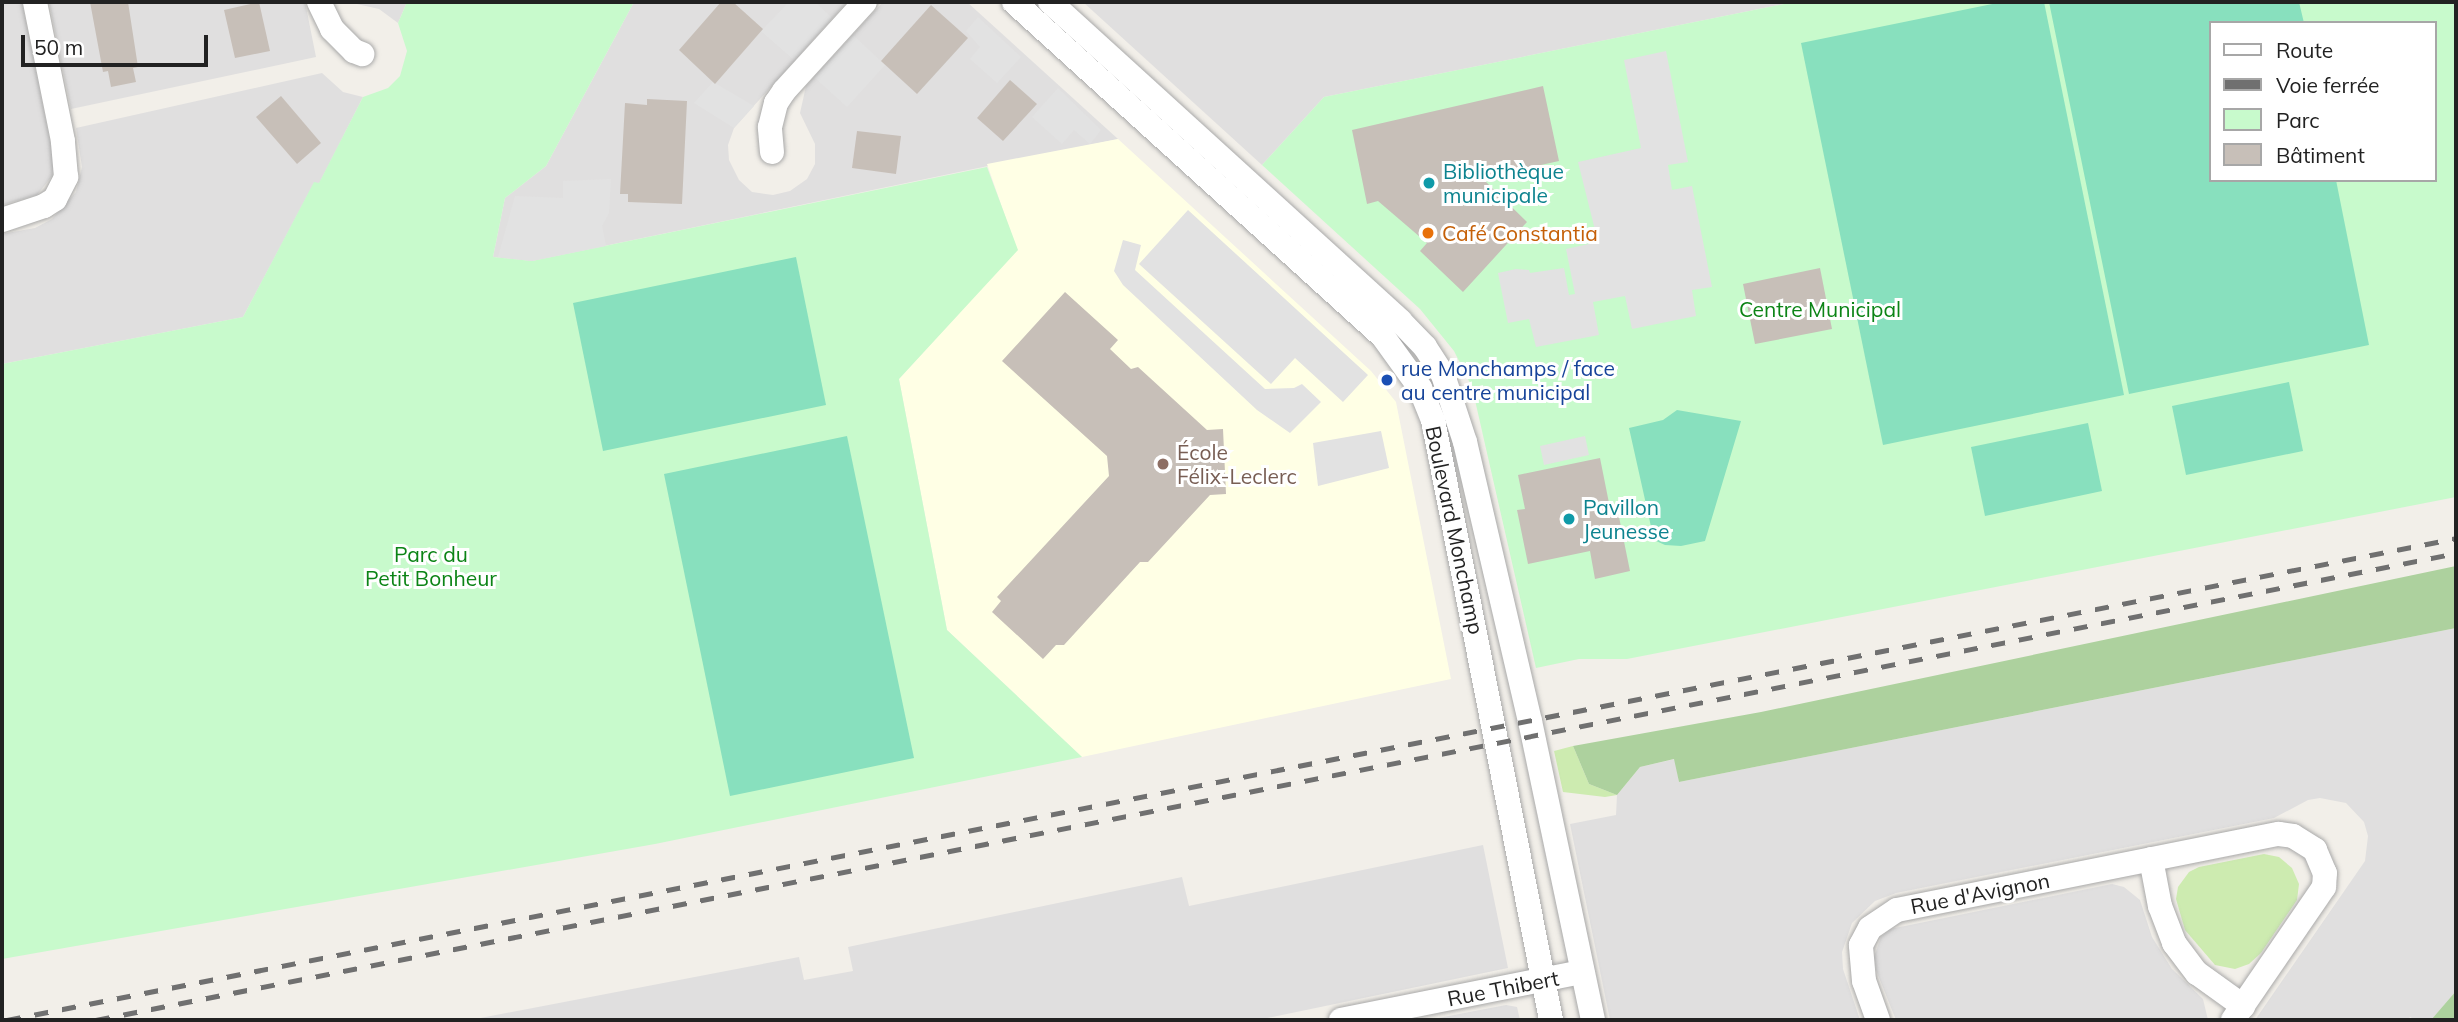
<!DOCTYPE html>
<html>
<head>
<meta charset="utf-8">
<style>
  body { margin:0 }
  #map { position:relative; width:2458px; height:1022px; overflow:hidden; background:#f2efe9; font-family:Mulish,sans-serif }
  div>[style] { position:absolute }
  .residential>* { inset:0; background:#e0dfdf }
  .education>* { inset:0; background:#ffffe5 }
  .grass>* { inset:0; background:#cdebb0 }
  .forest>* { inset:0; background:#add19e }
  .park>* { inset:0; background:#c8facc }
  .pitch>* { inset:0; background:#88e0be }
  .parking>* { inset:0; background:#e2e2e2 }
  .building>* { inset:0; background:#c7bfb8 }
  .roads { filter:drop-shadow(0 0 2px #a9a9a9) drop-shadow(0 0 2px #a9a9a9) }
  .minor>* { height:24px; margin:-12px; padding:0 12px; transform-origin:12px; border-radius:12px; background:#fff }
  .rail>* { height:5px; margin-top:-2.5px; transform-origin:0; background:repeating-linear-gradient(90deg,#707070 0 14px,transparent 0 28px) }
  .dots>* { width:19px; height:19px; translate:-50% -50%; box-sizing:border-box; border:4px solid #fff; border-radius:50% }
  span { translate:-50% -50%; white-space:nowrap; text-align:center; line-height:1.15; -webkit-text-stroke:6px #fff; paint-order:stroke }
  .culture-label { font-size:21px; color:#0d838f }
  .left { translate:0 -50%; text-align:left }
  .food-label { font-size:21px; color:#c56008 }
  .park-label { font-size:21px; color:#0c8416 }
  .transit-label { font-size:21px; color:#164399 }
  .education-label { font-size:21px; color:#785e54 }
  .street-label { font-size:21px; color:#222 }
  .frame { position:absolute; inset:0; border:4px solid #222; pointer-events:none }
  .legend { position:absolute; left:2209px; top:21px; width:228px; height:161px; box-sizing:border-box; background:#fff; border:2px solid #a7a7a7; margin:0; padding:9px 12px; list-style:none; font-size:21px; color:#222 }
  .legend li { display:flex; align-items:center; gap:14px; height:35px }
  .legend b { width:35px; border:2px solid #a7a7a7 }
  .scale { position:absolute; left:21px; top:35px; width:187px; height:32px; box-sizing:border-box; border:4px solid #222; border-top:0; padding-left:9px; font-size:21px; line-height:24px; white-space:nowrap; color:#222; -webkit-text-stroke:5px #fff; paint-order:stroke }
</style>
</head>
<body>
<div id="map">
  <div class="residential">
    <i style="clip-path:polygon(2px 2px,22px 2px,54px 161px,52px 176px,37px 195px,2px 205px)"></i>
    <i style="clip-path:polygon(49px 2px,305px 2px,316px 57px,71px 109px)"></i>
    <i style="clip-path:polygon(348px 2px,407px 2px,398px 23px,379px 9px)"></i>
    <i style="clip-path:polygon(634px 2px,847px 2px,734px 128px,728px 145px,729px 160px,739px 180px,752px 192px,773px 195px,790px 191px,807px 179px,815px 164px,815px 144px,800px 113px,806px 86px,883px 2px,967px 2px,1118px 139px,532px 261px,493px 257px,505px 198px,546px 166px)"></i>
    <i style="clip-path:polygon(1083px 2px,1794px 2px,1324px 97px,1262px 165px)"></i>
    <i style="clip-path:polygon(322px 73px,343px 92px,363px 97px,319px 184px,314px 183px,243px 317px,2px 364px,2px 234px,35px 228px,52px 219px,76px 192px,82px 167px,76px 128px)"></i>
    <i style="clip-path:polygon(2456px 628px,2456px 991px,2431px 1020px,2416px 1020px,2410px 1017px,2408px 1020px,2255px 1020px,2365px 861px,2368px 836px,2364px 822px,2346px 803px,2320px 798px,2308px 800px,2274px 818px,1896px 893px,1875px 901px,1852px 923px,1842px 952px,1843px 969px,1860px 1020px,1610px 1020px,1570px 824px,1616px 815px,1617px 795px,1640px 767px,1675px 759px,1679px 782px)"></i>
    <i style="clip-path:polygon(1483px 845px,1508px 968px,1258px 1020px,470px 1020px,799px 957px,804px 980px,853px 971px,848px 947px,1182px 877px,1189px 906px)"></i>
    <i style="clip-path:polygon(2112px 884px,2124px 887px,2140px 900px,2152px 937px,2172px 969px,2203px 999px,2208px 1020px,1896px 1020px,1876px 970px,1874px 957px,1881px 937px,1890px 929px)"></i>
    <i style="clip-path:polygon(1506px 1005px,1517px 1007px,1520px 1020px,1428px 1020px)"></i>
  </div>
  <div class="education">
    <i style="clip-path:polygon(1118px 139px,1371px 371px,1396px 402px,1451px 679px,1082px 757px,947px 630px,899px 379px,1017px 250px,987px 164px)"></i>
  </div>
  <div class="grass">
    <i style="clip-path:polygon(1573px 746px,1589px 784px,1617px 795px,1605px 797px,1563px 792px,1554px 751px)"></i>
    <i style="clip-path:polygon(2264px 854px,2279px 857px,2292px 868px,2299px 884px,2297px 900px,2261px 953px,2249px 964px,2235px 969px,2215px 965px,2185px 930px,2176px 899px,2178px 887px,2189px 872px,2199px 867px)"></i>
  </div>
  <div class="forest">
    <i style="clip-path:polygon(2456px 566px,2456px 628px,1679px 782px,1674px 759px,1640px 767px,1617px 795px,1589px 784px,1573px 746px,1761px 712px)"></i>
    <i style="clip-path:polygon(2456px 991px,2456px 1020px,2431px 1020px)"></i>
  </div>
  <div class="park">
    <i style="clip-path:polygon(407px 2px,634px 2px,546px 166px,505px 198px,493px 257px,532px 261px,987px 167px,1018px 250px,899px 379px,947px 630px,1082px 757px,655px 844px,2px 959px,2px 364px,243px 317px,314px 182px,319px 183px,363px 97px,388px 88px,400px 76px,407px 51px,398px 23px)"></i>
    <i style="clip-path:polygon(evenodd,1794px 2px,2456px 2px,2456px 497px,1627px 659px,1579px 659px,1536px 668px,1472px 387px,1454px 351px,1420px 309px,1262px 165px,1324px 97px,1794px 2px,2211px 23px,2435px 23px,2435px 180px,2211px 180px,2211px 23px)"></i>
  </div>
  <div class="pitch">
    <i style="clip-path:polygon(2002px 2px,2044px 2px,2124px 395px,1883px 445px,1801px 43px)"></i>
    <i style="clip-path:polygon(2049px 2px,2299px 2px,2304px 23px,2211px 23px,2211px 180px,2336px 180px,2369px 345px,2129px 394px)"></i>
    <i style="clip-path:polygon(796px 257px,826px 405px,603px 451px,573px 303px)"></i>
    <i style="clip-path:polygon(2289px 382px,2303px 451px,2186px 475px,2172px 406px)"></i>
    <i style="clip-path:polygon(1677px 410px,1741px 421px,1705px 541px,1681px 546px,1665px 545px,1654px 540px,1629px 428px,1663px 420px)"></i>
    <i style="clip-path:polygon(2088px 423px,2102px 491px,1985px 516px,1971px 447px)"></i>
    <i style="clip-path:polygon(847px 436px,914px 758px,730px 796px,664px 474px)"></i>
  </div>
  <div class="parking">
    <i style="clip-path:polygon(789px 2px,815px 2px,832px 18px,794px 60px,761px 31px)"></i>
    <i style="clip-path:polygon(978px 17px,1021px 57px,997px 83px,970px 59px,980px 47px,966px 31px)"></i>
    <i style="clip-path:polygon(853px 35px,885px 65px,847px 107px,814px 77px)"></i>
    <i style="clip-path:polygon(1666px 51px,1688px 162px,1668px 165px,1672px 190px,1692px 186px,1712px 287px,1692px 290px,1696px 316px,1632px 329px,1625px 296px,1593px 302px,1599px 335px,1536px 347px,1529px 319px,1508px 323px,1498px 273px,1516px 269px,1529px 270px,1530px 273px,1564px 268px,1569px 295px,1575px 294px,1566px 249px,1598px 242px,1578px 162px,1641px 148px,1624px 60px)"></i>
    <i style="clip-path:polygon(713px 82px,754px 106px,734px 128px,694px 103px)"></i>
    <i style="clip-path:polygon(1058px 88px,1101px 130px,1090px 144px,1074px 130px,1062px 144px,1032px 117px)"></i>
    <i style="clip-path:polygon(611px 179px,609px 213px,602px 226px,606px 246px,532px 261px,498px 257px,515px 196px,563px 198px,563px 181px)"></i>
    <i style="clip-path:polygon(1188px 210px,1368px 375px,1343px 402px,1295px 358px,1271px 384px,1139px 264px)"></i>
    <i style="clip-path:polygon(1123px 240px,1141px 245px,1135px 270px,1265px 389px,1294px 388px,1302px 384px,1321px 402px,1290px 433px,1257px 410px,1123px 285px,1114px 271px)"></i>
    <i style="clip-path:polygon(1381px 431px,1389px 468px,1318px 486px,1313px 443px)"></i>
    <i style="clip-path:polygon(1585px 436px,1589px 455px,1544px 465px,1540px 446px)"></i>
  </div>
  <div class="building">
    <i style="clip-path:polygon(90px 2px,128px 2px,138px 67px,133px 68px,136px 82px,111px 87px,108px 71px,103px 72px)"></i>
    <i style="clip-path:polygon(259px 2px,270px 51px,235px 58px,224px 10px)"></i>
    <i style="clip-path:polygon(721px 2px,733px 2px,763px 29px,715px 84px,679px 50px)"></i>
    <i style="clip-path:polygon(931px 5px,968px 38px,917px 94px,881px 61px)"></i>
    <i style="clip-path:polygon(1010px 80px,1037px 104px,1003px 141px,977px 118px)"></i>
    <i style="clip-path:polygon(1543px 86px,1559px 161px,1482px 178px,1527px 222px,1463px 292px,1420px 251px,1427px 243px,1378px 201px,1367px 204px,1352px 130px)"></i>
    <i style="clip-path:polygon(281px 96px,321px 143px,297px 164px,256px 117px)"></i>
    <i style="clip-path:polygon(647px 99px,687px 101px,682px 204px,628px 202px,628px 194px,620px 194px,625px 103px,647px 105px)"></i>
    <i style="clip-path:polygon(857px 131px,901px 136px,896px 174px,852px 168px)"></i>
    <i style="clip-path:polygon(1820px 268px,1832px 329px,1755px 344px,1743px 284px)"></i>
    <i style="clip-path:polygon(1065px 292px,1118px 340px,1110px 349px,1131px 369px,1138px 367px,1207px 430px,1223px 429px,1226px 494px,1210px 495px,1148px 562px,1140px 562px,1064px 645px,1056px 645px,1043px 659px,992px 612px,1001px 601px,997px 597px,1109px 476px,1107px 456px,1002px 361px)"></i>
    <i style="clip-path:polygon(1600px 458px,1611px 513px,1618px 512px,1630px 571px,1595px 579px,1590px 551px,1528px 564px,1517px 510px,1525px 509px,1518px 475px)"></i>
  </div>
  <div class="roads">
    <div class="minor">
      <i style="left:319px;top:2px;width:30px;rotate:64deg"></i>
      <i style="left:332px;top:29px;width:31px;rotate:45deg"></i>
      <i style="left:354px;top:51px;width:9px;rotate:21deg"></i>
      <i style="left:1014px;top:2px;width:500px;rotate:42.2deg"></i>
      <i style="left:1384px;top:338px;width:62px;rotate:54.2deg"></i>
      <i style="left:1420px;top:388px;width:35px;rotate:68deg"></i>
      <i style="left:1433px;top:420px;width:611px;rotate:78.87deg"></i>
      <i style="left:1050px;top:2px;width:474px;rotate:42.3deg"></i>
      <i style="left:1400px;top:321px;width:36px;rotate:46deg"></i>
      <i style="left:1425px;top:347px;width:33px;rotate:57deg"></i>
      <i style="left:1443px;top:375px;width:71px;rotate:71.8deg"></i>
      <i style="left:1465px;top:442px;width:286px;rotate:76.9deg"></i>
      <i style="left:1530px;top:721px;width:306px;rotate:78.1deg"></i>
      <i style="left:772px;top:152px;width:25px;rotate:-95deg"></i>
      <i style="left:770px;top:127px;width:25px;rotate:-76deg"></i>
      <i style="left:776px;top:103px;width:14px;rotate:-56deg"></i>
      <i style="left:784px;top:91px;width:120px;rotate:-47.7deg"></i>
      <i style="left:2px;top:220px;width:44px;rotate:-18.4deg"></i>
      <i style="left:44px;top:206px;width:13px;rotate:-32deg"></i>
      <i style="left:55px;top:199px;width:25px;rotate:-63deg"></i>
      <i style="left:66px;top:177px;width:36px;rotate:-95deg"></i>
      <i style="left:63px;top:141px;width:142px;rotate:-101.4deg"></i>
      <i style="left:2151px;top:859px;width:48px;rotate:79.2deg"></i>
      <i style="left:2160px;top:906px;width:40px;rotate:69deg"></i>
      <i style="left:2174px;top:943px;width:38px;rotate:53deg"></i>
      <i style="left:2197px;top:973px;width:57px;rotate:35.7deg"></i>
      <i style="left:1341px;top:1020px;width:246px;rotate:-11.3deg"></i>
      <i style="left:1878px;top:1020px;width:41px;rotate:-109.7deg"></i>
      <i style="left:1864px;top:981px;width:36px;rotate:-95deg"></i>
      <i style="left:1861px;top:945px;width:19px;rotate:-62deg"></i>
      <i style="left:1870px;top:928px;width:32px;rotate:-34deg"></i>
      <i style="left:1897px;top:910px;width:389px;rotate:-11.3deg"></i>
      <i style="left:2279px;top:834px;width:14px;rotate:8deg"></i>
      <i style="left:2293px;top:836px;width:26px;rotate:32deg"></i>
      <i style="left:2315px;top:850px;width:25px;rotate:67deg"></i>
      <i style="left:2325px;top:873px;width:14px;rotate:94deg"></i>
      <i style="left:2324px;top:887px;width:161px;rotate:124.4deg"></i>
    </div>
  </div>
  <div class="rail">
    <i style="left:7px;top:1020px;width:2496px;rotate:-11.13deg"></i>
    <i style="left:96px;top:1020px;width:2406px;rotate:-11.19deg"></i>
  </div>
  <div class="dots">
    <i style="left:1429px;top:183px;background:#0f9aa8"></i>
    <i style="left:1428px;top:233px;background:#e8710a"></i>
    <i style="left:1387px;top:380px;background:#1a4fb4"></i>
    <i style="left:1163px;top:464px;background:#8d6e63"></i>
    <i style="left:1569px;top:519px;background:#0f9aa8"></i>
  </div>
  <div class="culture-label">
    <span class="left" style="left:1443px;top:183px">Bibliothèque<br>municipale</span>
    <span class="left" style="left:1583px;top:519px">Pavillon<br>Jeunesse</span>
  </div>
  <div class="food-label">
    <span class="left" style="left:1442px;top:233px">Café Constantia</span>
  </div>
  <div class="park-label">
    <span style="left:1820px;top:309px">Centre Municipal</span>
    <span style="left:431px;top:566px">Parc du<br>Petit Bonheur</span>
  </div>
  <div class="transit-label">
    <span class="left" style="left:1401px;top:380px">rue Monchamps / face<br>au centre municipal</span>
  </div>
  <div class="education-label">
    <span class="left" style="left:1177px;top:464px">École<br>Félix-Leclerc</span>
  </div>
  <div class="street-label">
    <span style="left:1455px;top:530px;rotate:78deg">Boulevard Monchamp</span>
    <span style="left:1980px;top:893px;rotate:-11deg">Rue d'Avignon</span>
    <span style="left:1503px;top:988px;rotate:-11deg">Rue Thibert</span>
  </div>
  <div class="frame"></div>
  <ul class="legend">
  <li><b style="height:9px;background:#fff"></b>Route</li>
  <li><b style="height:9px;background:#707070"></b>Voie ferrée</li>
  <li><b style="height:19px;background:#c8facc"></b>Parc</li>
  <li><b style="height:19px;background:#c7bfb8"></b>Bâtiment</li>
  </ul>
  <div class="scale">50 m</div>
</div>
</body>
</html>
